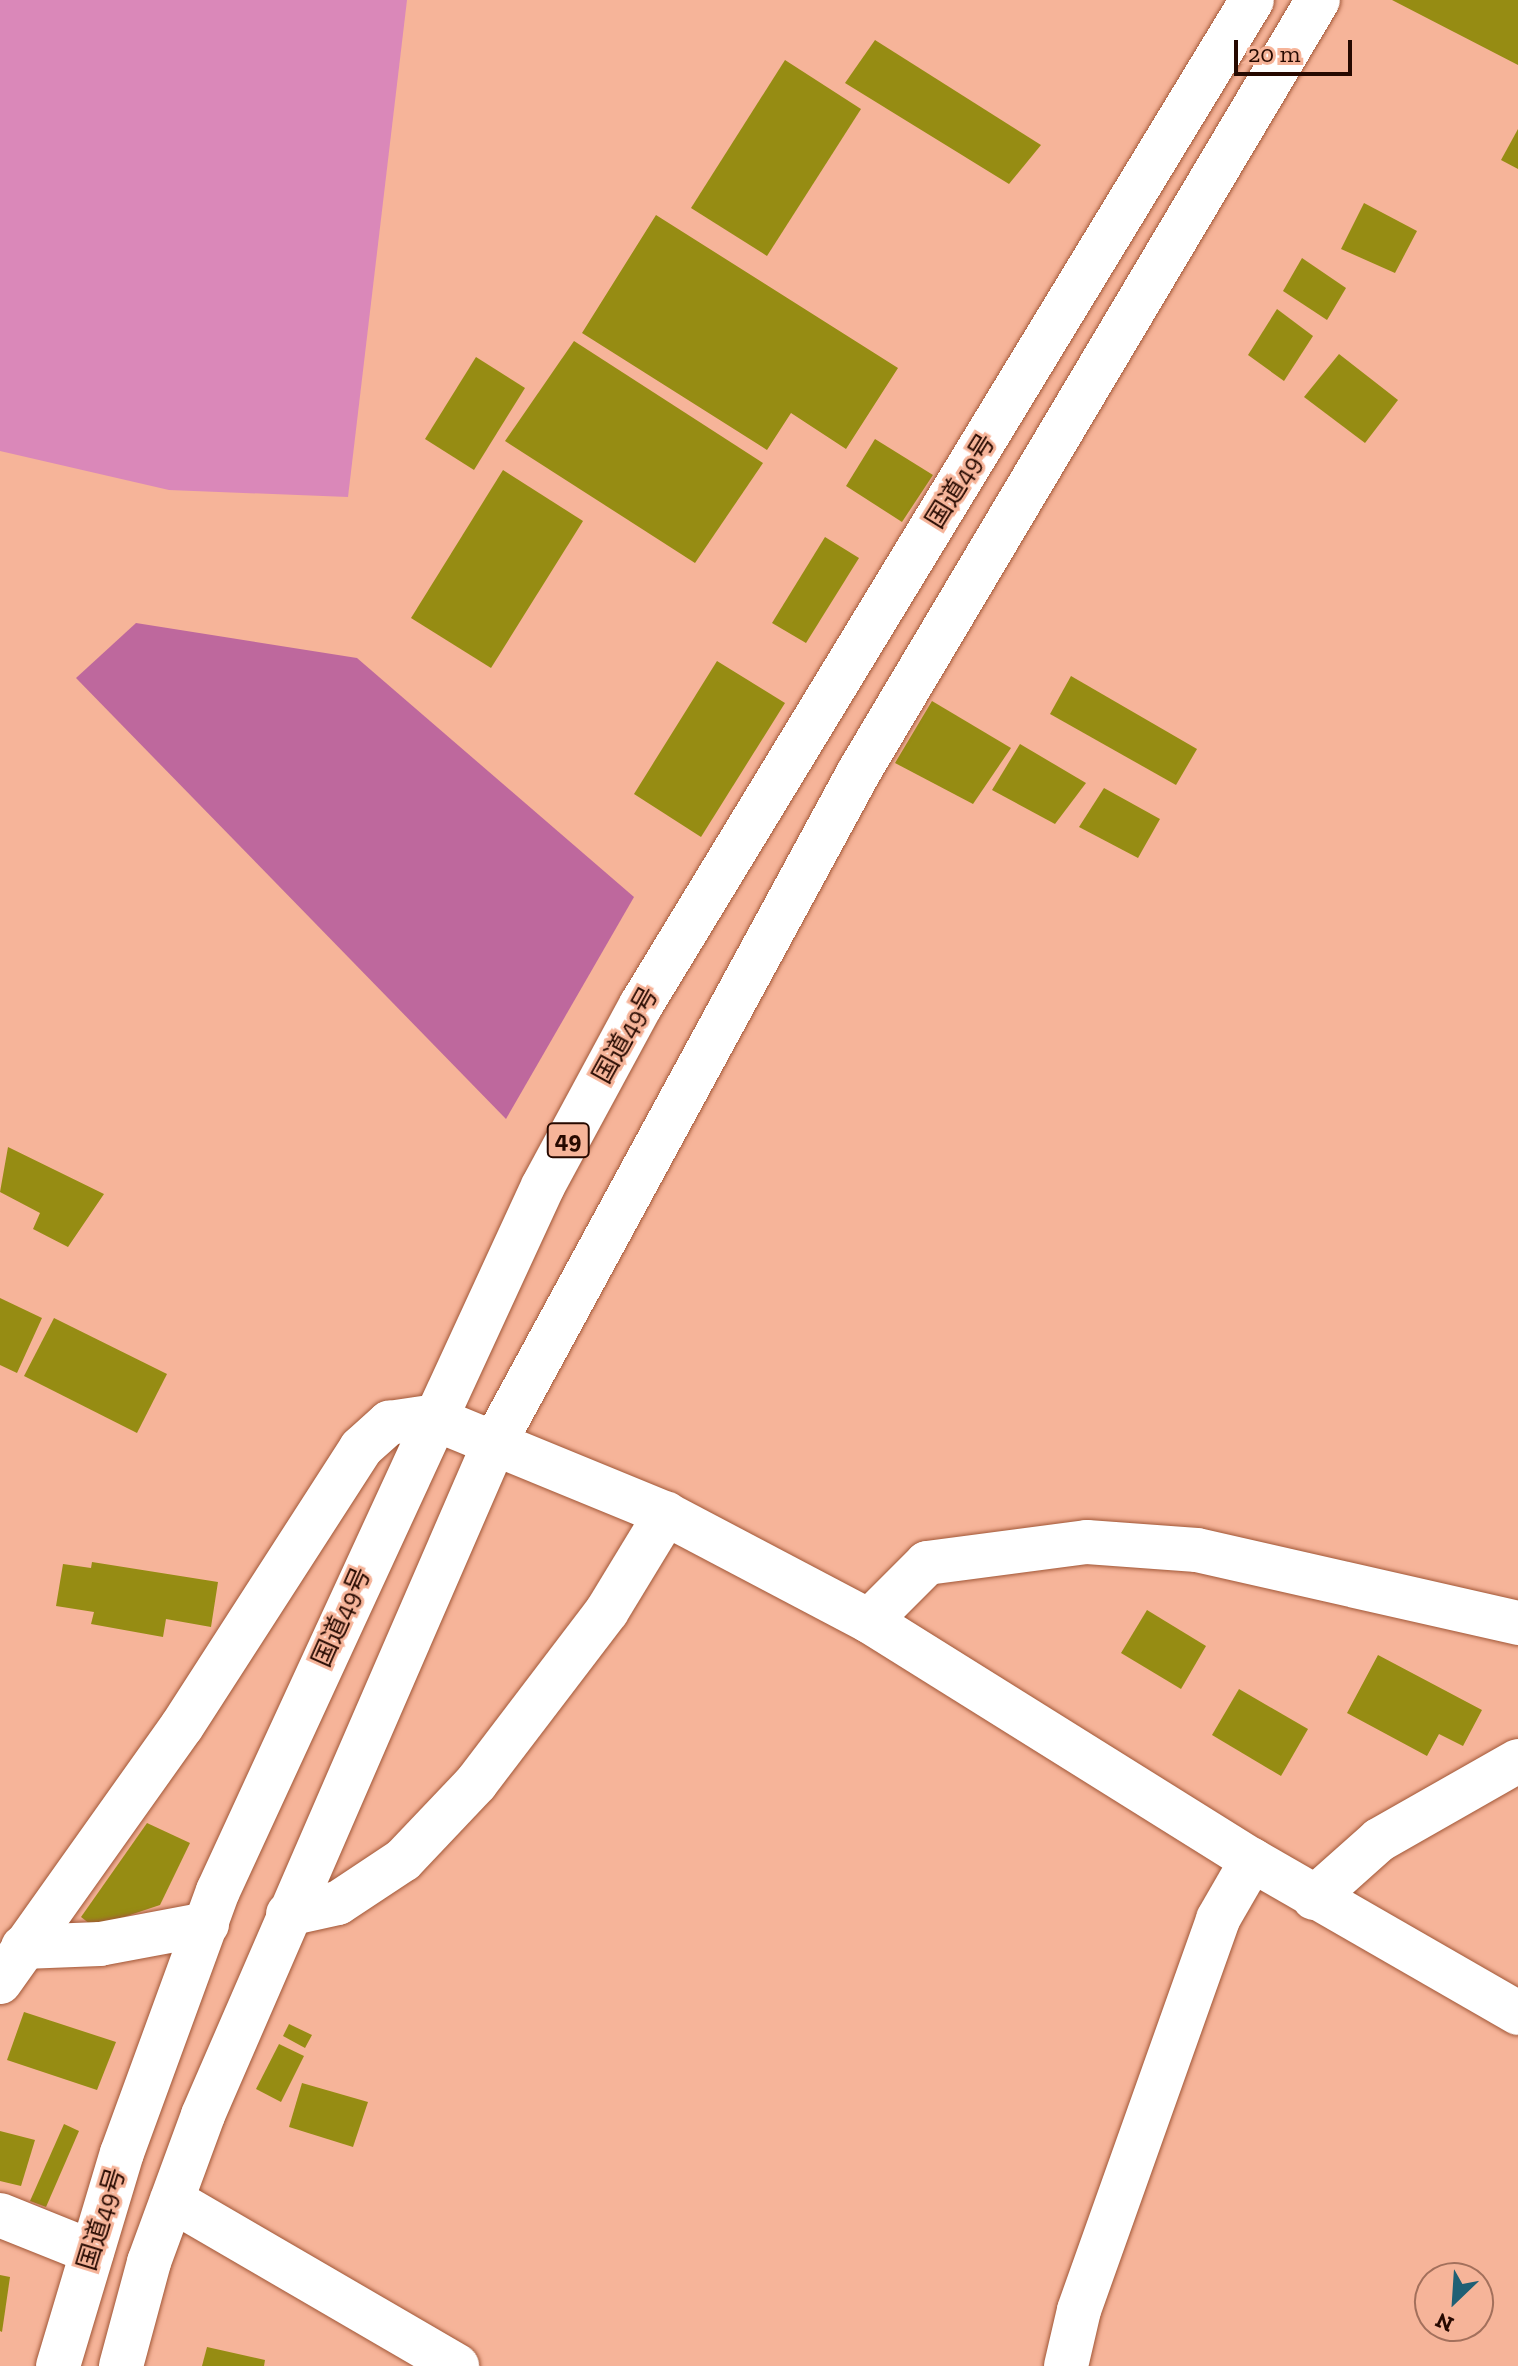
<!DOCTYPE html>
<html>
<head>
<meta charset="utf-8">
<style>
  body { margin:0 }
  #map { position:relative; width:1518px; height:2366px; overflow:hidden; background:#f6b499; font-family:"Zilla Slab","Noto Sans JP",serif }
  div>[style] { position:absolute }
  .green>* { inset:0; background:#da88b9 }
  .forest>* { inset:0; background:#be689d }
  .building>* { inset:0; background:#968c13 }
  .roads { filter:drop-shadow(0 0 2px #a15737) drop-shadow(0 0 2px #a15737) }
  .minor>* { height:44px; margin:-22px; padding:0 22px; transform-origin:22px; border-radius:22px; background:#fff }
  .tertiary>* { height:44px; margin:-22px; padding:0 22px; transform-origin:22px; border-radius:22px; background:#fff }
  .trunk>* { height:44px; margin:-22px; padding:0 22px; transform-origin:22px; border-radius:22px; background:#fff }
  span { translate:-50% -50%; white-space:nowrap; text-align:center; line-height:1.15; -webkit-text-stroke:6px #f6b499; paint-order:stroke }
  .shield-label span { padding:2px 6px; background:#f6b499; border:2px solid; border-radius:6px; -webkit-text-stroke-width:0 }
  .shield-label { font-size:24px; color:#260900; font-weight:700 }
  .street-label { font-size:26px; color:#260900 }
  .north { position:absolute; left:1414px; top:2262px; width:80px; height:80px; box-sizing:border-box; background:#f6b499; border:2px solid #a3705c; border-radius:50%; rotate:205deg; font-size:22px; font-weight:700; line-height:32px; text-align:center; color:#260900 }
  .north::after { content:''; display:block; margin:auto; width:28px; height:36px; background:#206075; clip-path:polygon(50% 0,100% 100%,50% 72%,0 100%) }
  .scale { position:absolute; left:1234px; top:40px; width:118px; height:36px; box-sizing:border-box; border:4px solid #260900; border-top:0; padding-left:10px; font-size:24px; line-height:28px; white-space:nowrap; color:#260900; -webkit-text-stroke:6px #f6b499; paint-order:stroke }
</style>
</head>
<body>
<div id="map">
  <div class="green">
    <i style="clip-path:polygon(0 0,407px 0,348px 497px,169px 490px,0 451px)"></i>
  </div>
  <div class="forest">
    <i style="clip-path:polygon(136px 623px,357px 658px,634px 897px,506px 1119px,76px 678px)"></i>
  </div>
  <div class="building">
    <i style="clip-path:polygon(1392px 0,1518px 0,1518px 65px)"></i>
    <i style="clip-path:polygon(875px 40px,1041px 145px,1009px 184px,845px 83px)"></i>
    <i style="clip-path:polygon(785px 60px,861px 109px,767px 256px,691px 208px)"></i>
    <i style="clip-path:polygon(1518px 129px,1518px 169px,1501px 160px)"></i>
    <i style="clip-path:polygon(1364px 203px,1417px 231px,1395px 273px,1341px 249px)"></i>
    <i style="clip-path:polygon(656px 215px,898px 368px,846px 449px,791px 413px,767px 450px,582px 333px)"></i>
    <i style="clip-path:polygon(1302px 258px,1346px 288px,1327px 320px,1283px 291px)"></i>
    <i style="clip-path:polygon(1277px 309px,1313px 336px,1284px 381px,1248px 355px)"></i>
    <i style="clip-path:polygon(574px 341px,763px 463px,695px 563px,505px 441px)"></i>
    <i style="clip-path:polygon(1339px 354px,1398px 400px,1365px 443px,1304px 397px)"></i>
    <i style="clip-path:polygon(476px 357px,525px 388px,474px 470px,425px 439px)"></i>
    <i style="clip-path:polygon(875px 439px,933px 475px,902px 522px,846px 486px)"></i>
    <i style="clip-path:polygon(503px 470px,583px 521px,491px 668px,411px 618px)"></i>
    <i style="clip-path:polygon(825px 537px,859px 558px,806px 643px,772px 623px)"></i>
    <i style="clip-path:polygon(717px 661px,785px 703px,701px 837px,634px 794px)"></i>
    <i style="clip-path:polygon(1071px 676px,1197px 749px,1176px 785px,1050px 714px)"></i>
    <i style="clip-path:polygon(932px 701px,1011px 748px,973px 804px,895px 763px)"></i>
    <i style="clip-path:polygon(1020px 744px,1086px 783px,1055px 824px,992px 790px)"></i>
    <i style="clip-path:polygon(1104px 788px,1160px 819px,1138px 858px,1079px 827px)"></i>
    <i style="clip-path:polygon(8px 1147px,104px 1194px,68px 1247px,33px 1229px,40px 1213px,0 1192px)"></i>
    <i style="clip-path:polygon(0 1298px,42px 1318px,17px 1373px,0 1365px)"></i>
    <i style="clip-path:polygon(54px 1318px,167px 1374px,137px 1433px,24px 1376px)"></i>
    <i style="clip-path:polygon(92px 1562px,218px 1582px,211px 1627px,166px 1619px,163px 1637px,91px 1624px,94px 1612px,56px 1606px,63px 1564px,91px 1568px)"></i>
    <i style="clip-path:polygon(1147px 1610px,1206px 1646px,1181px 1689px,1121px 1653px)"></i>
    <i style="clip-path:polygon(1378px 1655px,1482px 1710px,1463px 1746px,1439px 1734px,1427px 1756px,1347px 1713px)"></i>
    <i style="clip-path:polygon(1239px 1689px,1308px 1729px,1281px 1776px,1212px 1735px)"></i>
    <i style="clip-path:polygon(147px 1823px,190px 1843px,160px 1905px,94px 1927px,81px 1917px)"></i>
    <i style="clip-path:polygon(24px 2012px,116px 2042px,97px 2090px,7px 2060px)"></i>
    <i style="clip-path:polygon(289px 2024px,312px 2035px,305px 2048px,283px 2036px)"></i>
    <i style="clip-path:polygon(279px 2044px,304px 2056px,281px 2102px,256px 2089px)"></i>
    <i style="clip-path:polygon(302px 2083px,368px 2102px,353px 2147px,289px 2127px)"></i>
    <i style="clip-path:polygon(64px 2124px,79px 2131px,46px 2207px,30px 2201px)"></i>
    <i style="clip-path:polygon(0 2131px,35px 2140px,21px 2186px,0 2181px)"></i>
    <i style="clip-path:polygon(0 2275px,10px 2277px,2px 2332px,0 2331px)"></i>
    <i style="clip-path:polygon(207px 2347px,265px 2360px,264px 2366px,202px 2366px)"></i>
  </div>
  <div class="roads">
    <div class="minor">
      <i style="left:869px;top:1621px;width:82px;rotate:-45deg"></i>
      <i style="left:927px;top:1563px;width:161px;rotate:-7.5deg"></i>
      <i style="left:1087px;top:1542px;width:110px;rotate:4.2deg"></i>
      <i style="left:1197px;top:1550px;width:329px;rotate:12.8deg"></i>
      <i style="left:1314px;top:1898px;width:87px;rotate:-41.7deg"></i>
      <i style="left:1379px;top:1840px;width:160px;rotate:-29.6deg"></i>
      <i style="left:288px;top:1914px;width:51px;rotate:-12.4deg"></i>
      <i style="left:338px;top:1903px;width:78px;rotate:-33.5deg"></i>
      <i style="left:403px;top:1860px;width:106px;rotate:-46.5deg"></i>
      <i style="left:476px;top:1783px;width:216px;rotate:-52.7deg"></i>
      <i style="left:607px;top:1611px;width:114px;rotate:-58.7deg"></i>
      <i style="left:23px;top:1947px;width:77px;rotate:-2.2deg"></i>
      <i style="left:100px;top:1944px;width:109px;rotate:-10.6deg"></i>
      <i style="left:0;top:1982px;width:314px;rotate:-54.6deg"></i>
      <i style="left:182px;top:1726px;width:331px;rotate:-57.2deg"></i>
      <i style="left:361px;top:1448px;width:38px;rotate:-42deg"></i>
      <i style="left:389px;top:1423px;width:41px;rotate:-8.3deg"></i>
      <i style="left:172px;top:2200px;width:330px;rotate:30.2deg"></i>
      <i style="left:0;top:2215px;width:99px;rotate:21.9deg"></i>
      <i style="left:1066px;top:2366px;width:57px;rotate:-76.9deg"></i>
      <i style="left:1079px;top:2310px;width:415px;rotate:-70.4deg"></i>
      <i style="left:1218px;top:1919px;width:68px;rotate:-60deg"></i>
    </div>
    <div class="tertiary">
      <i style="left:430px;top:1417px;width:255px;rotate:22.3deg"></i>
      <i style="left:666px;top:1514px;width:229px;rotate:27.8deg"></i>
      <i style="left:869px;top:1621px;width:451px;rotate:32deg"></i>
      <i style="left:1252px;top:1860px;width:307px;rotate:29.9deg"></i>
    </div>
    <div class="trunk">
      <i style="left:58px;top:2366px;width:222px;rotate:-73.3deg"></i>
      <i style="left:122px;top:2153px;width:279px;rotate:-69.9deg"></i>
      <i style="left:218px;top:1891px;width:776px;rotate:-65.25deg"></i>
      <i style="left:543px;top:1186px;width:206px;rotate:-61.6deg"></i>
      <i style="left:641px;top:1005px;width:1176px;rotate:-58.7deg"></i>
      <i style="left:121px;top:2366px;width:108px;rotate:-74.9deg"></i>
      <i style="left:149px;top:2262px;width:157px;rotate:-69.8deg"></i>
      <i style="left:203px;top:2115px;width:731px;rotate:-66.55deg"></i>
      <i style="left:494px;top:1444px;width:767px;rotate:-61.5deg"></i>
      <i style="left:860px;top:770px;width:896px;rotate:-59.26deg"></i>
    </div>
  </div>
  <div class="shield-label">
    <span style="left:568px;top:1140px">49</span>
  </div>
  <div class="street-label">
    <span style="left:961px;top:481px;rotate:-58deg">国道49号</span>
    <span style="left:626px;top:1035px;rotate:-61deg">国道49号</span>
    <span style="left:342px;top:1617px;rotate:-66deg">国道49号</span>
    <span style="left:102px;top:2219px;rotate:-73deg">国道49号</span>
  </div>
  <div class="north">N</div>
  <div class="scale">20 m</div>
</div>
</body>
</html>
